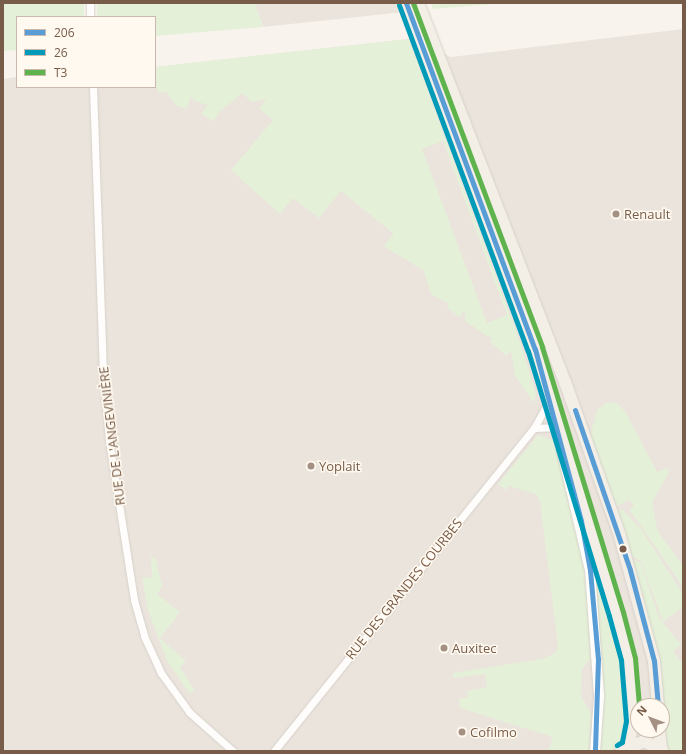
<!DOCTYPE html>
<html>
<head>
<meta charset="utf-8">
<style>
  body { margin:0 }
  #map { position:relative; width:686px; height:754px; overflow:hidden; background:#f8f4ed; font-family:"Open Sans",sans-serif }
  div>[style] { position:absolute }
  .industrial>* { inset:0; background:#ebe4dd }
  .green>* { inset:0; background:#e4f0d7 }
  .roads { filter:drop-shadow(0 0 1px #d7d1ca) drop-shadow(0 0 1px #d7d1ca) }
  .street>* { height:7px; margin:-3.5px; padding:0 3.5px; transform-origin:3.5px; border-radius:3.5px; background:#fefdfc }
  .secondary>* { height:10px; margin:-5px; padding:0 5px; transform-origin:5px; border-radius:5px; background:#fefdfc }
  .primary>* { height:12px; margin:-6px; padding:0 6px; transform-origin:6px; border-radius:6px; background:#f3eee6 }
  .bus-1>* { height:5px; margin:-2.5px; padding:0 2.5px; transform-origin:2.5px; border-radius:2.5px; background:#589dd6 }
  .bus-2>* { height:5px; margin:-2.5px; padding:0 2.5px; transform-origin:2.5px; border-radius:2.5px; background:#009bb9 }
  .bus-3>* { height:5px; margin:-2.5px; padding:0 2.5px; transform-origin:2.5px; border-radius:2.5px; background:#5fb34c }
  .dots>* { width:11px; height:11px; translate:-50% -50%; box-sizing:border-box; border:2px solid #fff9ef; border-radius:50% }
  span { translate:-50% -50%; white-space:nowrap; text-align:center; line-height:1.15; -webkit-text-stroke:3px #fff9ef; paint-order:stroke }
  .poi-label { font-size:13px; color:#785c4a }
  .left { translate:0 -50%; text-align:left }
  .street-label { font-size:13px; color:#785c4a }
  .frame { position:absolute; inset:0; border:4px solid #785c4a; pointer-events:none }
  .legend { position:absolute; left:16px; top:16px; width:140px; height:72px; box-sizing:border-box; background:#fff9ef; border:1px solid #c9baad; margin:0; padding:5px 7px; list-style:none; font-size:12px; color:#785c4a }
  .legend li { display:flex; align-items:center; gap:8px; height:20px }
  .legend b { width:20px; border:1px solid #c9baad }
  .north { position:absolute; left:630px; top:698px; width:40px; height:40px; box-sizing:border-box; background:#fff9ef; border:1px solid #c9baad; border-radius:50%; rotate:312deg; font-size:11px; font-weight:700; line-height:16px; text-align:center; color:#785c4a }
  .north::after { content:''; display:block; margin:auto; width:14px; height:18px; background:#a59183; clip-path:polygon(50% 0,100% 100%,50% 72%,0 100%) }
</style>
</head>
<body>
<div id="map">
  <div class="industrial">
    <i style="clip-path:polygon(255px 3px,412px 3px,414px 11px,263px 27px)"></i>
    <i style="clip-path:polygon(evenodd,683px 29px,683px 751px,3px 751px,3px 79px,17px 77px,17px 87px,155px 87px,155px 67px,409px 39px,451px 57px,683px 29px,638px 706px,662px 706px,662px 730px,638px 730px,638px 706px)"></i>
  </div>
  <div class="green">
    <i style="clip-path:polygon(3px 3px,84px 3px,84px 17px,17px 17px,17px 50px,3px 51px)"></i>
    <i style="clip-path:polygon(97px 3px,255px 3px,263px 27px,155px 36px,155px 17px,97px 17px)"></i>
    <i style="clip-path:polygon(431px 3px,505px 3px,433px 9px)"></i>
    <i style="clip-path:polygon(evenodd,409px 39px,521px 345px,536px 394px,534px 403px,515px 376px,511px 351px,507px 356px,490px 342px,492px 339px,465px 321px,465px 310px,459px 317px,447px 307px,449px 304px,431px 294px,424px 271px,384px 246px,394px 234px,341px 191px,319px 218px,293px 198px,280px 214px,231px 170px,273px 120px,259px 108px,267px 99px,251px 102px,243px 93px,220px 111px,214px 121px,201px 114px,208px 105px,194px 101px,191px 96px,187px 109px,177px 106px,166px 92px,158px 92px,155px 83px,155px 67px,409px 39px,443px 141px,507px 315px,487px 323px,422px 149px,443px 141px)"></i>
    <i style="clip-path:polygon(608px 402px,617px 403px,626px 413px,657px 472px,667px 468px,669px 472px,652px 503px,658px 532px,683px 566px,683px 587px,630px 510px,634px 505px,628px 500px,611px 510px,588px 445px,597px 410px)"></i>
    <i style="clip-path:polygon(538px 435px,555px 441px,583px 550px,593px 656px,582px 669px,581px 696px,591px 714px,589px 751px,548px 751px,553px 737px,460px 708px,459px 699px,468px 697px,467px 691px,487px 687px,485px 674px,454px 678px,453px 673px,542px 659px,555px 653px,558px 647px,540px 501px,536px 494px,508px 486px,506px 490px,498px 484px)"></i>
    <i style="clip-path:polygon(622px 509px,641px 529px,683px 594px,683px 607px,663px 622px,641px 561px,628px 555px,614px 511px)"></i>
    <i style="clip-path:polygon(589px 519px,616px 614px,633px 721px,621px 751px,595px 751px,599px 697px,581px 521px)"></i>
    <i style="clip-path:polygon(151px 556px,156px 560px,162px 586px,157px 594px,180px 612px,160px 638px,186px 661px,180px 667px,194px 690px,190px 694px,167px 661px,148px 610px,142px 578px,152px 577px)"></i>
    <i style="clip-path:polygon(630px 558px,641px 563px,659px 618px,681px 645px,673px 652px,683px 664px,683px 751px,663px 751px,662px 706px)"></i>
  </div>
  <div class="roads">
    <div class="street">
      <i style="left:90px;top:3px;width:14px;rotate:90deg"></i>
      <i style="left:93px;top:87px;width:286px;rotate:88deg"></i>
      <i style="left:103px;top:373px;width:67px;rotate:84.9deg"></i>
      <i style="left:109px;top:440px;width:162px;rotate:81.1deg"></i>
      <i style="left:134px;top:600px;width:37px;rotate:74deg"></i>
      <i style="left:144px;top:636px;width:41px;rotate:65.3deg"></i>
      <i style="left:161px;top:673px;width:49px;rotate:54.1deg"></i>
      <i style="left:190px;top:713px;width:57px;rotate:41.5deg"></i>
      <i style="left:534px;top:428px;width:27px;rotate:-2deg"></i>
      <i style="left:274px;top:751px;width:415px;rotate:-51.2deg"></i>
      <i style="left:534px;top:428px;width:29px;rotate:-61deg"></i>
    </div>
    <div class="secondary">
      <i style="left:562px;top:451px;width:122px;rotate:76.8deg"></i>
      <i style="left:590px;top:570px;width:127px;rotate:85.9deg"></i>
      <i style="left:599px;top:697px;width:54px;rotate:94.2deg"></i>
    </div>
    <div class="primary">
      <i style="left:406px;top:3px;width:369px;rotate:69.6deg"></i>
      <i style="left:535px;top:349px;width:149px;rotate:72.1deg"></i>
      <i style="left:581px;top:491px;width:174px;rotate:74.4deg"></i>
      <i style="left:628px;top:659px;width:62px;rotate:85.4deg"></i>
      <i style="left:633px;top:721px;width:25px;rotate:101deg"></i>
      <i style="left:418px;top:3px;width:407px;rotate:68.8deg"></i>
      <i style="left:565px;top:382px;width:160px;rotate:70.3deg"></i>
      <i style="left:619px;top:533px;width:133px;rotate:74.7deg"></i>
      <i style="left:654px;top:661px;width:45px;rotate:84.9deg"></i>
      <i style="left:659px;top:730px;width:18px;rotate:84deg"></i>
      <i style="left:621px;top:751px;width:25px;rotate:-23deg"></i>
      <i style="left:644px;top:741px;width:21px;rotate:28deg"></i>
    </div>
  </div>
  <div class="bus-1">
    <i style="left:406px;top:3px;width:369px;rotate:69.6deg"></i>
    <i style="left:535px;top:349px;width:178px;rotate:75deg"></i>
    <i style="left:581px;top:521px;width:50px;rotate:79.6deg"></i>
    <i style="left:590px;top:570px;width:89px;rotate:84.9deg"></i>
    <i style="left:598px;top:659px;width:92px;rotate:91.9deg"></i>
    <i style="left:575px;top:410px;width:169px;rotate:71deg"></i>
    <i style="left:630px;top:570px;width:94px;rotate:75.2deg"></i>
    <i style="left:654px;top:661px;width:45px;rotate:84.9deg"></i>
  </div>
  <div class="bus-2">
    <i style="left:399px;top:5px;width:369px;rotate:69.6deg"></i>
    <i style="left:528px;top:351px;width:277px;rotate:73deg"></i>
    <i style="left:609px;top:616px;width:46px;rotate:74.7deg"></i>
    <i style="left:621px;top:660px;width:61px;rotate:85.3deg"></i>
    <i style="left:626px;top:721px;width:21px;rotate:101deg"></i>
    <i style="left:622px;top:742px;width:6px;rotate:149deg"></i>
  </div>
  <div class="bus-3">
    <i style="left:413px;top:3px;width:367px;rotate:69.4deg"></i>
    <i style="left:542px;top:347px;width:277px;rotate:73deg"></i>
    <i style="left:623px;top:612px;width:48px;rotate:75.4deg"></i>
    <i style="left:635px;top:658px;width:48px;rotate:85.2deg"></i>
  </div>
  <div class="dots">
    <i style="left:616px;top:214px;background:#a59183"></i>
    <i style="left:311px;top:466px;background:#a59183"></i>
    <i style="left:623px;top:549px;background:#785c4a"></i>
    <i style="left:444px;top:648px;background:#a59183"></i>
    <i style="left:462px;top:732px;background:#a59183"></i>
  </div>
  <div class="poi-label">
    <span class="left" style="left:624px;top:214px">Renault</span>
    <span class="left" style="left:319px;top:466px">Yoplait</span>
    <span class="left" style="left:452px;top:648px">Auxitec</span>
    <span class="left" style="left:470px;top:732px">Cofilmo</span>
  </div>
  <div class="street-label">
    <span style="left:112px;top:436px;rotate:-97deg">RUE DE L'ANGEVINIÈRE</span>
    <span style="left:404px;top:589px;rotate:-51deg">RUE DES GRANDES COURBES</span>
  </div>
  <div class="frame"></div>
  <ul class="legend">
  <li><b style="height:5px;background:#589dd6"></b>206</li>
  <li><b style="height:5px;background:#009bb9"></b>26</li>
  <li><b style="height:5px;background:#5fb34c"></b>T3</li>
  </ul>
  <div class="north">N</div>
</div>
</body>
</html>
